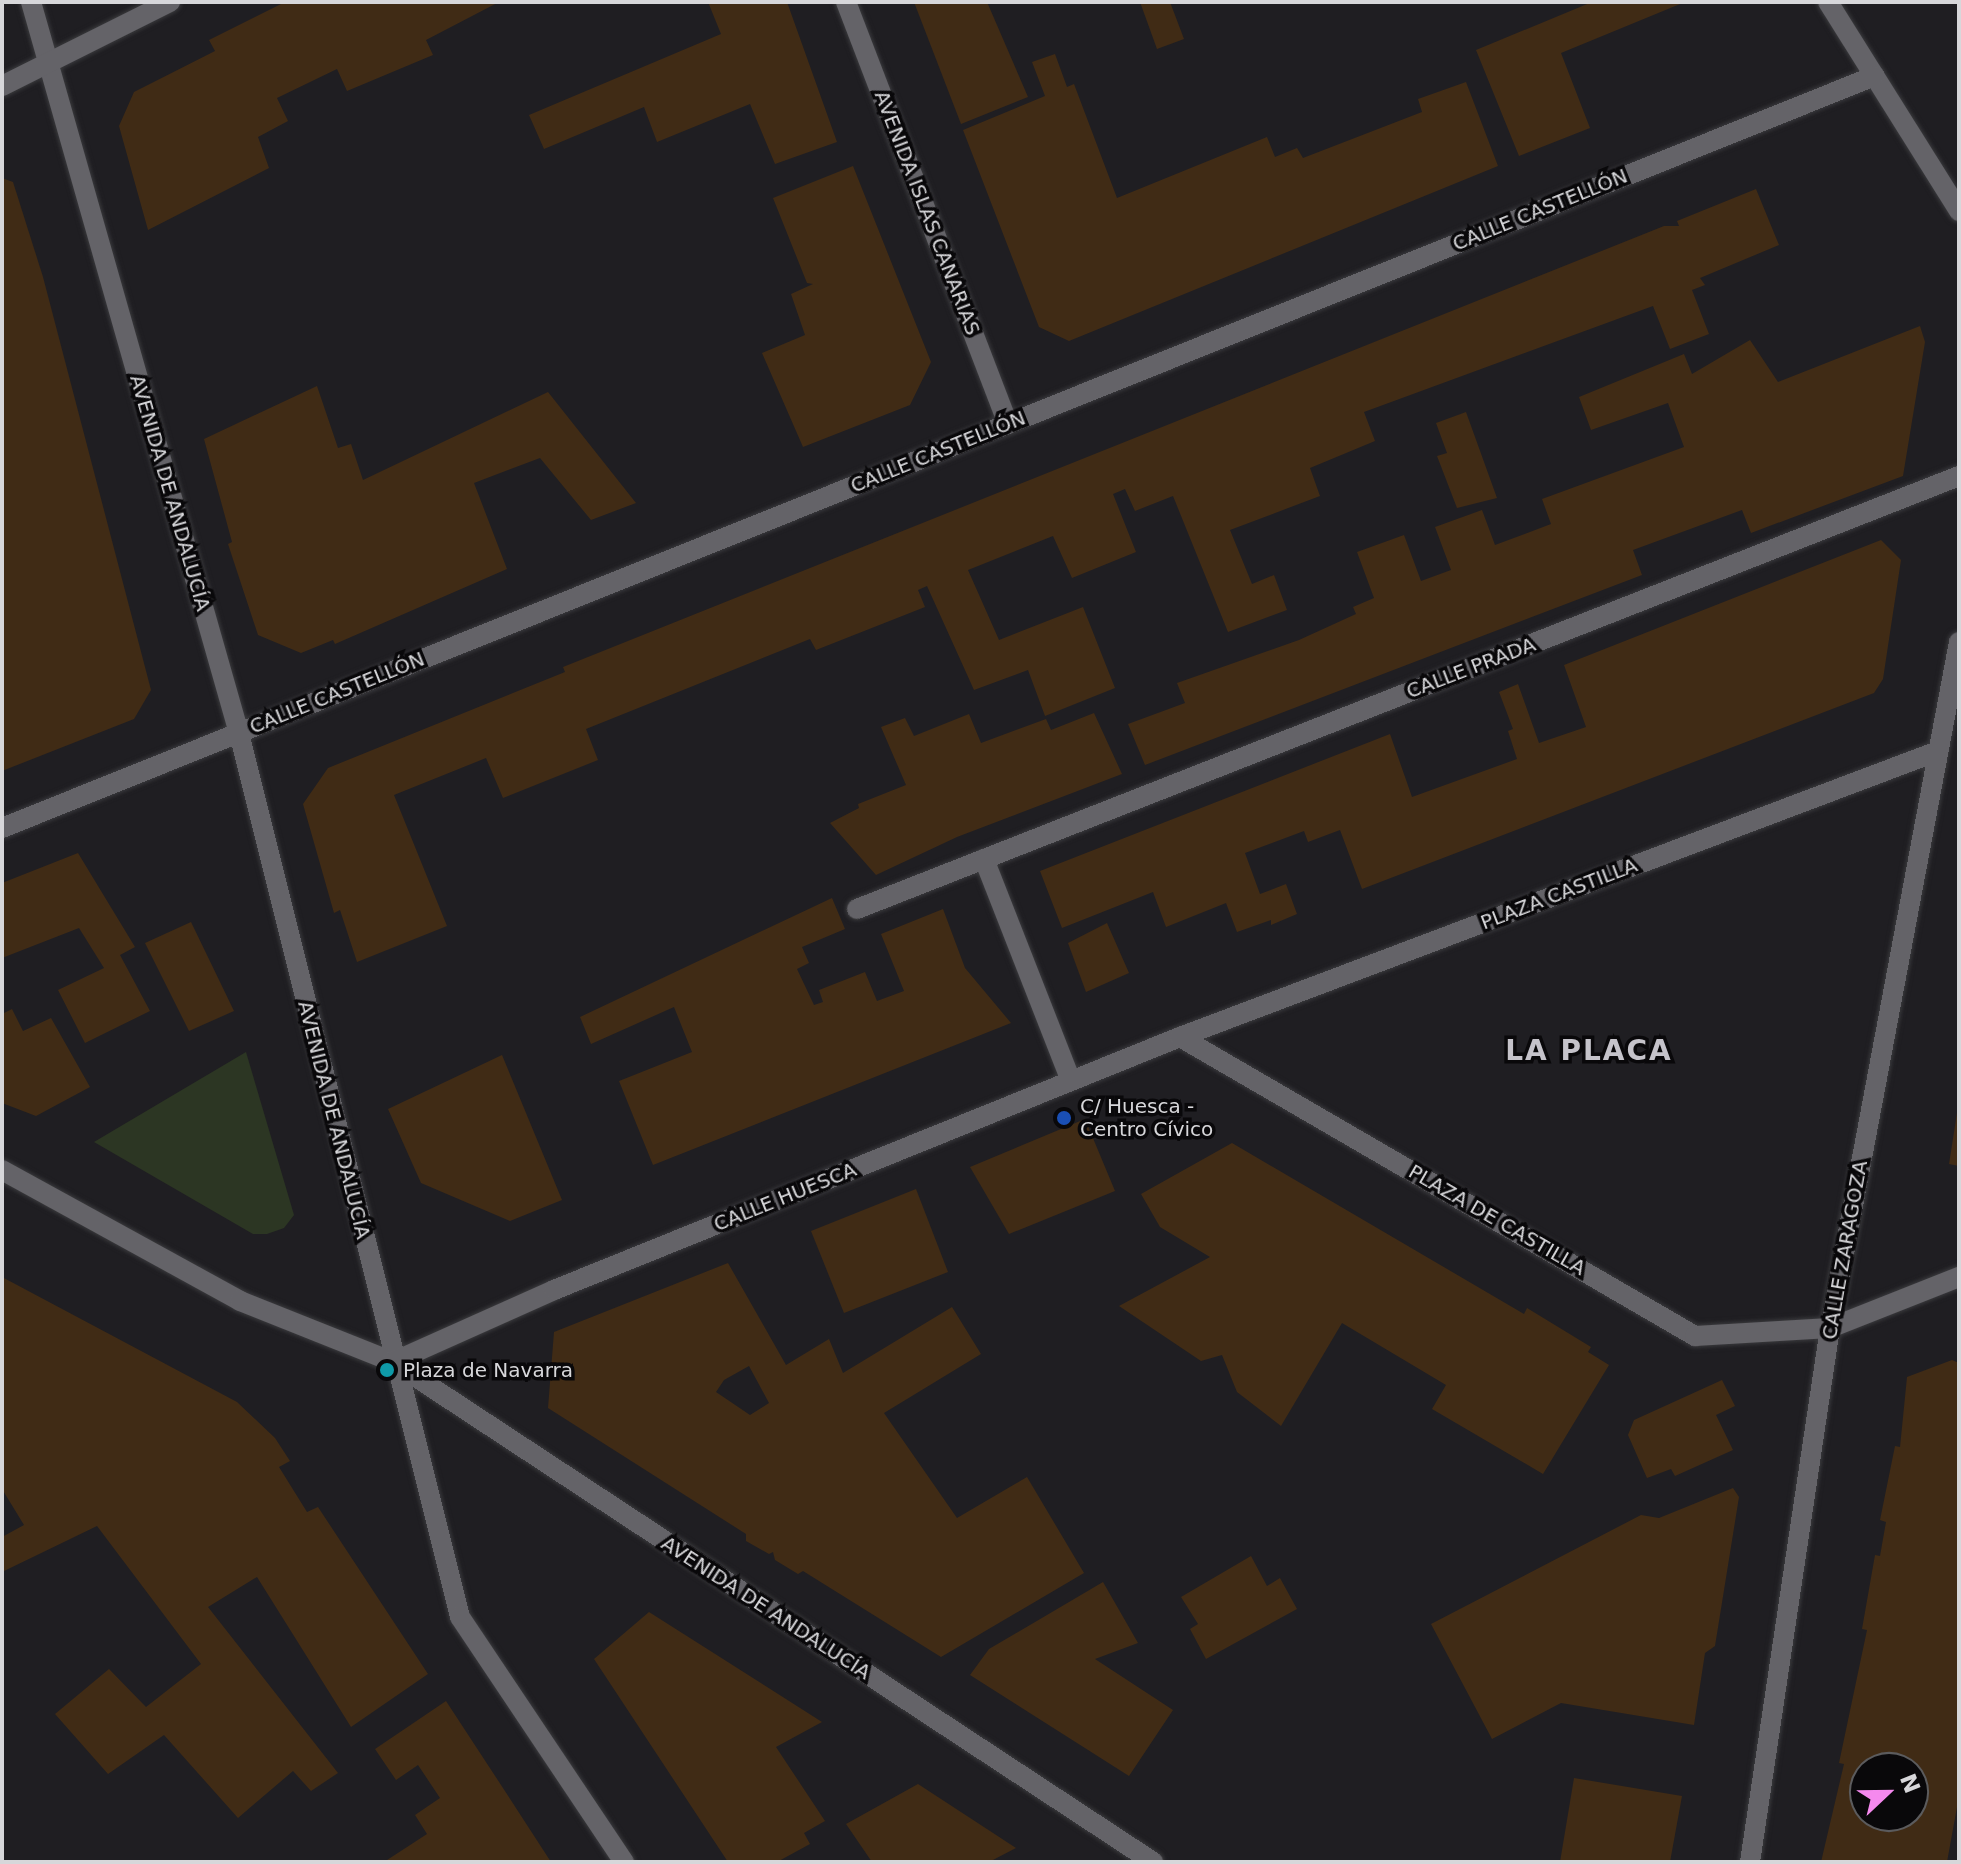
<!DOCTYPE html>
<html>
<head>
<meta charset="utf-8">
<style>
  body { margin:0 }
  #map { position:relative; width:1961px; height:1864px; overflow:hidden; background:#1f1e22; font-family:"DejaVu Sans",sans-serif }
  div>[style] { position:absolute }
  .green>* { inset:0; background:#2c3623 }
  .building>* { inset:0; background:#402b15 }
  .roads { filter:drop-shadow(0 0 2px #3a3a3d) drop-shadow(0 0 2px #3a3a3d) }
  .minor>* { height:20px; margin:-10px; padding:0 10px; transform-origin:10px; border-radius:10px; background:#646368 }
  .dots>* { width:22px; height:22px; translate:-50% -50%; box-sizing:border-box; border:4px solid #09080a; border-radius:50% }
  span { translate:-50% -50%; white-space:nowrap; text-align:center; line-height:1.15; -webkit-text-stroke:7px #09080a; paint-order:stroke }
  .street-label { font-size:20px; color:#d7d7da }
  .poi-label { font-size:20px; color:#d7d7da }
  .left { translate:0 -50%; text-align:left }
  .district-label { font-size:28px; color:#c5c3ca; font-weight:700; letter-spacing:2px }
  .frame { position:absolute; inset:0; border:4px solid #d7d7da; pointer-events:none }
  .north { position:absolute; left:1849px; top:1752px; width:80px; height:80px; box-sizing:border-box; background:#09080a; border:2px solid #5b5b5d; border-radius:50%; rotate:68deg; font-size:22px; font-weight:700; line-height:32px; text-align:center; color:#d7d7da }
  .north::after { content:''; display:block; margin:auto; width:28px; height:36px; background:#f589ee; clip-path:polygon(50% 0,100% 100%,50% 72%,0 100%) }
</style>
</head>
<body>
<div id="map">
  <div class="green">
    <i style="clip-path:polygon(246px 1052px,294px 1215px,284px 1228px,267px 1234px,253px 1234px,94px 1142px)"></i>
  </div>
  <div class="building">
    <i style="clip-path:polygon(285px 2px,499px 2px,426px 40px,433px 55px,347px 91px,337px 69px,277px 98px,288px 121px,258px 137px,269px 168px,148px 230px,119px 126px,134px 92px,215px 51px,209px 40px)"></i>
    <i style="clip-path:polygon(708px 2px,787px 2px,837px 142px,775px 164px,750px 104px,657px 142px,644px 107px,544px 149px,529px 115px,721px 34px)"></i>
    <i style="clip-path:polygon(914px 2px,987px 2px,1028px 97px,961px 124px)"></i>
    <i style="clip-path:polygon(1140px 2px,1170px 2px,1184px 39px,1157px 49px)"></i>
    <i style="clip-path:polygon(1592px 2px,1685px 2px,1561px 53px,1590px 128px,1519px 156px,1476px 50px)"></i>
    <i style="clip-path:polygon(1055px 54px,1067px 87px,1074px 84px,1117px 198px,1267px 137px,1275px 157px,1297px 148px,1303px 158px,1422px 112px,1418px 99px,1466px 82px,1498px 166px,1069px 341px,1039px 327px,963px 130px,1045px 96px,1032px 62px)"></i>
    <i style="clip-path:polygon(853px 166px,931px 362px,910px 405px,803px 447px,762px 353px,805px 335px,791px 294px,813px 284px,807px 283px,773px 198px)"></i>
    <i style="clip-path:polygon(2px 178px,13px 182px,43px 277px,151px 690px,134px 719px,2px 771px)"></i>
    <i style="clip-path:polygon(1756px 189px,1779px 245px,1700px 278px,1705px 285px,1692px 290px,1709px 334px,1670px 349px,1653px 306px,1364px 412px,1375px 441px,1310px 468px,1320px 496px,1230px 530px,1252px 584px,1274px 575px,1287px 610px,1228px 632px,1173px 496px,1135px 511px,1125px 489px,1113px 494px,1136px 552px,1072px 578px,1053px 536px,968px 570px,999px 640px,1083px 607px,1115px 688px,1045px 716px,1028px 670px,974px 690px,927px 586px,918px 590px,925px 607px,816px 650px,810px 639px,586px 729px,598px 760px,503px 798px,486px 758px,394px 795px,447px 926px,357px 962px,340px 910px,334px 913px,303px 804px,328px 768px,565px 672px,563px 667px,1664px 226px,1679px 226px,1677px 221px)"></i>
    <i style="clip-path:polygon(1920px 326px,1925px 342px,1903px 476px,1751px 533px,1742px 510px,1633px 550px,1642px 575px,1145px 765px,1128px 724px,1185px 703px,1177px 683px,1299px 640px,1356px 614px,1353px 607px,1374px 598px,1357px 552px,1404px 535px,1421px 581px,1451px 570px,1435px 527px,1482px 510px,1495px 545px,1551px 524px,1542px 499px,1684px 447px,1668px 403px,1591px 430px,1579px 397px,1684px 354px,1692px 374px,1750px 340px,1778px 382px)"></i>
    <i style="clip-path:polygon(317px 386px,338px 448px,351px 444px,363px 480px,548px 392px,636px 503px,591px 520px,540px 458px,474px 483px,507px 569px,335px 644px,333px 640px,301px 653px,258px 635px,228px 544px,232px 542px,204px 439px)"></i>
    <i style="clip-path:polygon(1466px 412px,1497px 498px,1457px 508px,1437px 456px,1447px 453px,1436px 423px)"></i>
    <i style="clip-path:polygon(1881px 540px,1901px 560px,1883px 679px,1874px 693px,1362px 889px,1340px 830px,1308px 842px,1304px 831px,1245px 853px,1260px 894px,1286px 884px,1297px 914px,1271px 925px,1271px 920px,1237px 932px,1226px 903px,1166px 927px,1153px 892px,1062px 928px,1040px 871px,1390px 734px,1412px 797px,1517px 759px,1508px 731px,1513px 729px,1499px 692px,1518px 684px,1539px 743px,1586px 727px,1564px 665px)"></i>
    <i style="clip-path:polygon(1094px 713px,1122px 774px,957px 837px,876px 875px,830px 823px,859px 808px,858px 804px,906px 785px,881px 727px,905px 718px,914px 736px,969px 714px,981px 743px,1046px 719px,1051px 730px)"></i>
    <i style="clip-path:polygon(78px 853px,135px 947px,120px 955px,150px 1011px,85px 1043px,58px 990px,104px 968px,79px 928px,2px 958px,2px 883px)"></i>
    <i style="clip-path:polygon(832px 898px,845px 929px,802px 947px,809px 963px,797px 969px,814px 1005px,823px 1002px,819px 990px,865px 972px,877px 1001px,904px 991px,881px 934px,943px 909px,965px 968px,1011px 1023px,653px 1165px,619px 1081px,692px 1052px,674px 1007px,591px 1044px,580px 1017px)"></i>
    <i style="clip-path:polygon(191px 922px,234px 1011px,189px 1031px,145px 943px)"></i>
    <i style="clip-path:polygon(1107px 923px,1129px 973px,1086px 992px,1068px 943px)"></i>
    <i style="clip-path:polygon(12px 1009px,23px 1031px,51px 1018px,90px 1087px,36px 1116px,2px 1103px,2px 1014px)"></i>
    <i style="clip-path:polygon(502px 1055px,562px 1200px,510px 1221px,421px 1183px,388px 1109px)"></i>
    <i style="clip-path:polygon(1957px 1113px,1959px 1114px,1959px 1166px,1949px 1164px)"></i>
    <i style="clip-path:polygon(1085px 1119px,1115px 1191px,1009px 1234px,970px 1167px)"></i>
    <i style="clip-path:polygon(1232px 1143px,1524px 1314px,1527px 1308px,1591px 1347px,1588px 1352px,1609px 1365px,1543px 1474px,1432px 1409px,1446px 1385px,1342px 1323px,1281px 1426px,1237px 1392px,1222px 1355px,1201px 1361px,1119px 1306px,1210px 1257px,1160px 1227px,1141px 1194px)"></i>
    <i style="clip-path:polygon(916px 1189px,948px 1272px,844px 1313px,811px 1231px)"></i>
    <i style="clip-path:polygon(evenodd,728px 1263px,786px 1365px,829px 1339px,843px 1373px,952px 1307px,981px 1354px,884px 1413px,957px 1518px,1027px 1477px,1084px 1573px,941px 1657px,803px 1571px,798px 1574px,775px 1560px,773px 1552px,769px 1554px,746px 1541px,746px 1534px,548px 1408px,554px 1332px,728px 1263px,749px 1366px,769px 1403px,750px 1415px,716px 1392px,724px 1380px,749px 1366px)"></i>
    <i style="clip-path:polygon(2px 1277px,237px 1402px,275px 1438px,290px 1461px,279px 1467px,307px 1512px,318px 1507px,428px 1674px,351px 1727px,257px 1577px,208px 1607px,338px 1773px,311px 1791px,293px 1771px,238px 1818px,164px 1735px,108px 1774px,55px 1714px,109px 1669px,146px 1707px,201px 1664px,97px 1526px,2px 1572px,2px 1537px,24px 1525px,2px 1489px)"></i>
    <i style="clip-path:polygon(evenodd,1952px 1360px,1959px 1363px,1959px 1796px,1947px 1862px,1821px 1862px,1844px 1764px,1839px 1763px,1867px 1630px,1862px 1629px,1875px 1555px,1880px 1556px,1886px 1522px,1880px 1520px,1895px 1446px,1900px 1447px,1907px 1377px,1952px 1360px,1865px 1768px,1913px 1768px,1913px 1816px,1865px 1816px,1865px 1768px)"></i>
    <i style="clip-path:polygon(1722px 1380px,1735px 1406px,1716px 1415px,1733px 1450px,1675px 1476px,1671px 1469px,1647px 1478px,1628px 1435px,1634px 1420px)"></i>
    <i style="clip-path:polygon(1733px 1488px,1739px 1497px,1715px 1646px,1705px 1653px,1694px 1725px,1561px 1703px,1492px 1739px,1431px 1624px,1641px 1515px,1659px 1518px)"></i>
    <i style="clip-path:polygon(1251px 1556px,1267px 1586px,1280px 1578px,1297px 1609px,1206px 1659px,1190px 1629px,1198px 1624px,1181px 1597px)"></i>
    <i style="clip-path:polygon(1103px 1582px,1138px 1643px,1095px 1659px,1173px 1710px,1129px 1776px,970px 1675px,989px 1649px)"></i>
    <i style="clip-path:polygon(649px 1612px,822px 1722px,776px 1747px,825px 1821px,804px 1833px,810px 1844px,777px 1862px,728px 1862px,594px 1659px)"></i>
    <i style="clip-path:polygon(446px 1701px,501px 1785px,551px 1862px,384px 1862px,427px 1834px,415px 1815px,440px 1798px,418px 1765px,396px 1780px,375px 1749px)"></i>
    <i style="clip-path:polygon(1574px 1778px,1682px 1796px,1670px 1862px,1560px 1862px)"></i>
    <i style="clip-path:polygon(918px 1784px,1016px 1848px,989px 1862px,872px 1862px,846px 1824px)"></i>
  </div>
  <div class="roads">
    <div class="minor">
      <i style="left:31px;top:2px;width:760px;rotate:74.12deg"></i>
      <i style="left:239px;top:733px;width:911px;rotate:75.96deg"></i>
      <i style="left:460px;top:1617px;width:295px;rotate:56.2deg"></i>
      <i style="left:846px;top:2px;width:452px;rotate:69deg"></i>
      <i style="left:1828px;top:2px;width:247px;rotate:57.9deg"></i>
      <i style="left:2px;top:86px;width:188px;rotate:-26.6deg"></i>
      <i style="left:2px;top:828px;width:2018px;rotate:-21.88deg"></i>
      <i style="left:984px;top:859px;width:238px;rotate:68.6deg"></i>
      <i style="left:857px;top:909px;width:1184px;rotate:-21.45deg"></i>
      <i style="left:1180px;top:1037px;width:596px;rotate:30.14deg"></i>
      <i style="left:1695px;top:1336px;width:135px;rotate:-3.4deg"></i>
      <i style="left:1830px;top:1328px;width:139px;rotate:-21.6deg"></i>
      <i style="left:2px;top:1170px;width:272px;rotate:28.8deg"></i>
      <i style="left:240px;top:1301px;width:165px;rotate:21.7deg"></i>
      <i style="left:393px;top:1362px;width:910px;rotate:33.34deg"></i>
      <i style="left:393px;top:1362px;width:176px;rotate:-24.1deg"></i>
      <i style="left:554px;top:1290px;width:675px;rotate:-22.01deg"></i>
      <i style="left:1180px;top:1037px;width:810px;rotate:-20.67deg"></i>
      <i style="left:1750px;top:1862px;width:540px;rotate:-81.48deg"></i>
      <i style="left:1830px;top:1328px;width:698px;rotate:-79.35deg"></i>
    </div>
  </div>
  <div class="dots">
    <i style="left:1064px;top:1118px;background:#1a4fb4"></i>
    <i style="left:387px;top:1370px;background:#0f9aa8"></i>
  </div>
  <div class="street-label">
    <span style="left:1540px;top:210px;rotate:-22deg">CALLE CASTELLÓN</span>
    <span style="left:927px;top:213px;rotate:69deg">AVENIDA ISLAS CANARIAS</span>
    <span style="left:938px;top:452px;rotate:-22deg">CALLE CASTELLÓN</span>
    <span style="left:170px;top:493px;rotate:74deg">AVENIDA DE ANDALUCÍA</span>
    <span style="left:1471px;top:668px;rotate:-21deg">CALLE PRADA</span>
    <span style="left:337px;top:693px;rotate:-22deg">CALLE CASTELLÓN</span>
    <span style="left:1559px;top:894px;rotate:-21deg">PLAZA CASTILLA</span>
    <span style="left:334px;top:1120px;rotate:76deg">AVENIDA DE ANDALUCÍA</span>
    <span style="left:785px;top:1197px;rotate:-22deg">CALLE HUESCA</span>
    <span style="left:1497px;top:1220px;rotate:30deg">PLAZA DE CASTILLA</span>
    <span style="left:1845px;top:1250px;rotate:-80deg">CALLE ZARAGOZA</span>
    <span style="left:766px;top:1608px;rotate:33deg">AVENIDA DE ANDALUCÍA</span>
  </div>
  <div class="poi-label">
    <span class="left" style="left:1080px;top:1118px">C/ Huesca -<br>Centro Cívico</span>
    <span class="left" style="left:403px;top:1370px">Plaza de Navarra</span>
  </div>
  <div class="district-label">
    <span style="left:1589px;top:1051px">LA PLACA</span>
  </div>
  <div class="frame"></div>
  <div class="north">N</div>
</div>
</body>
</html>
